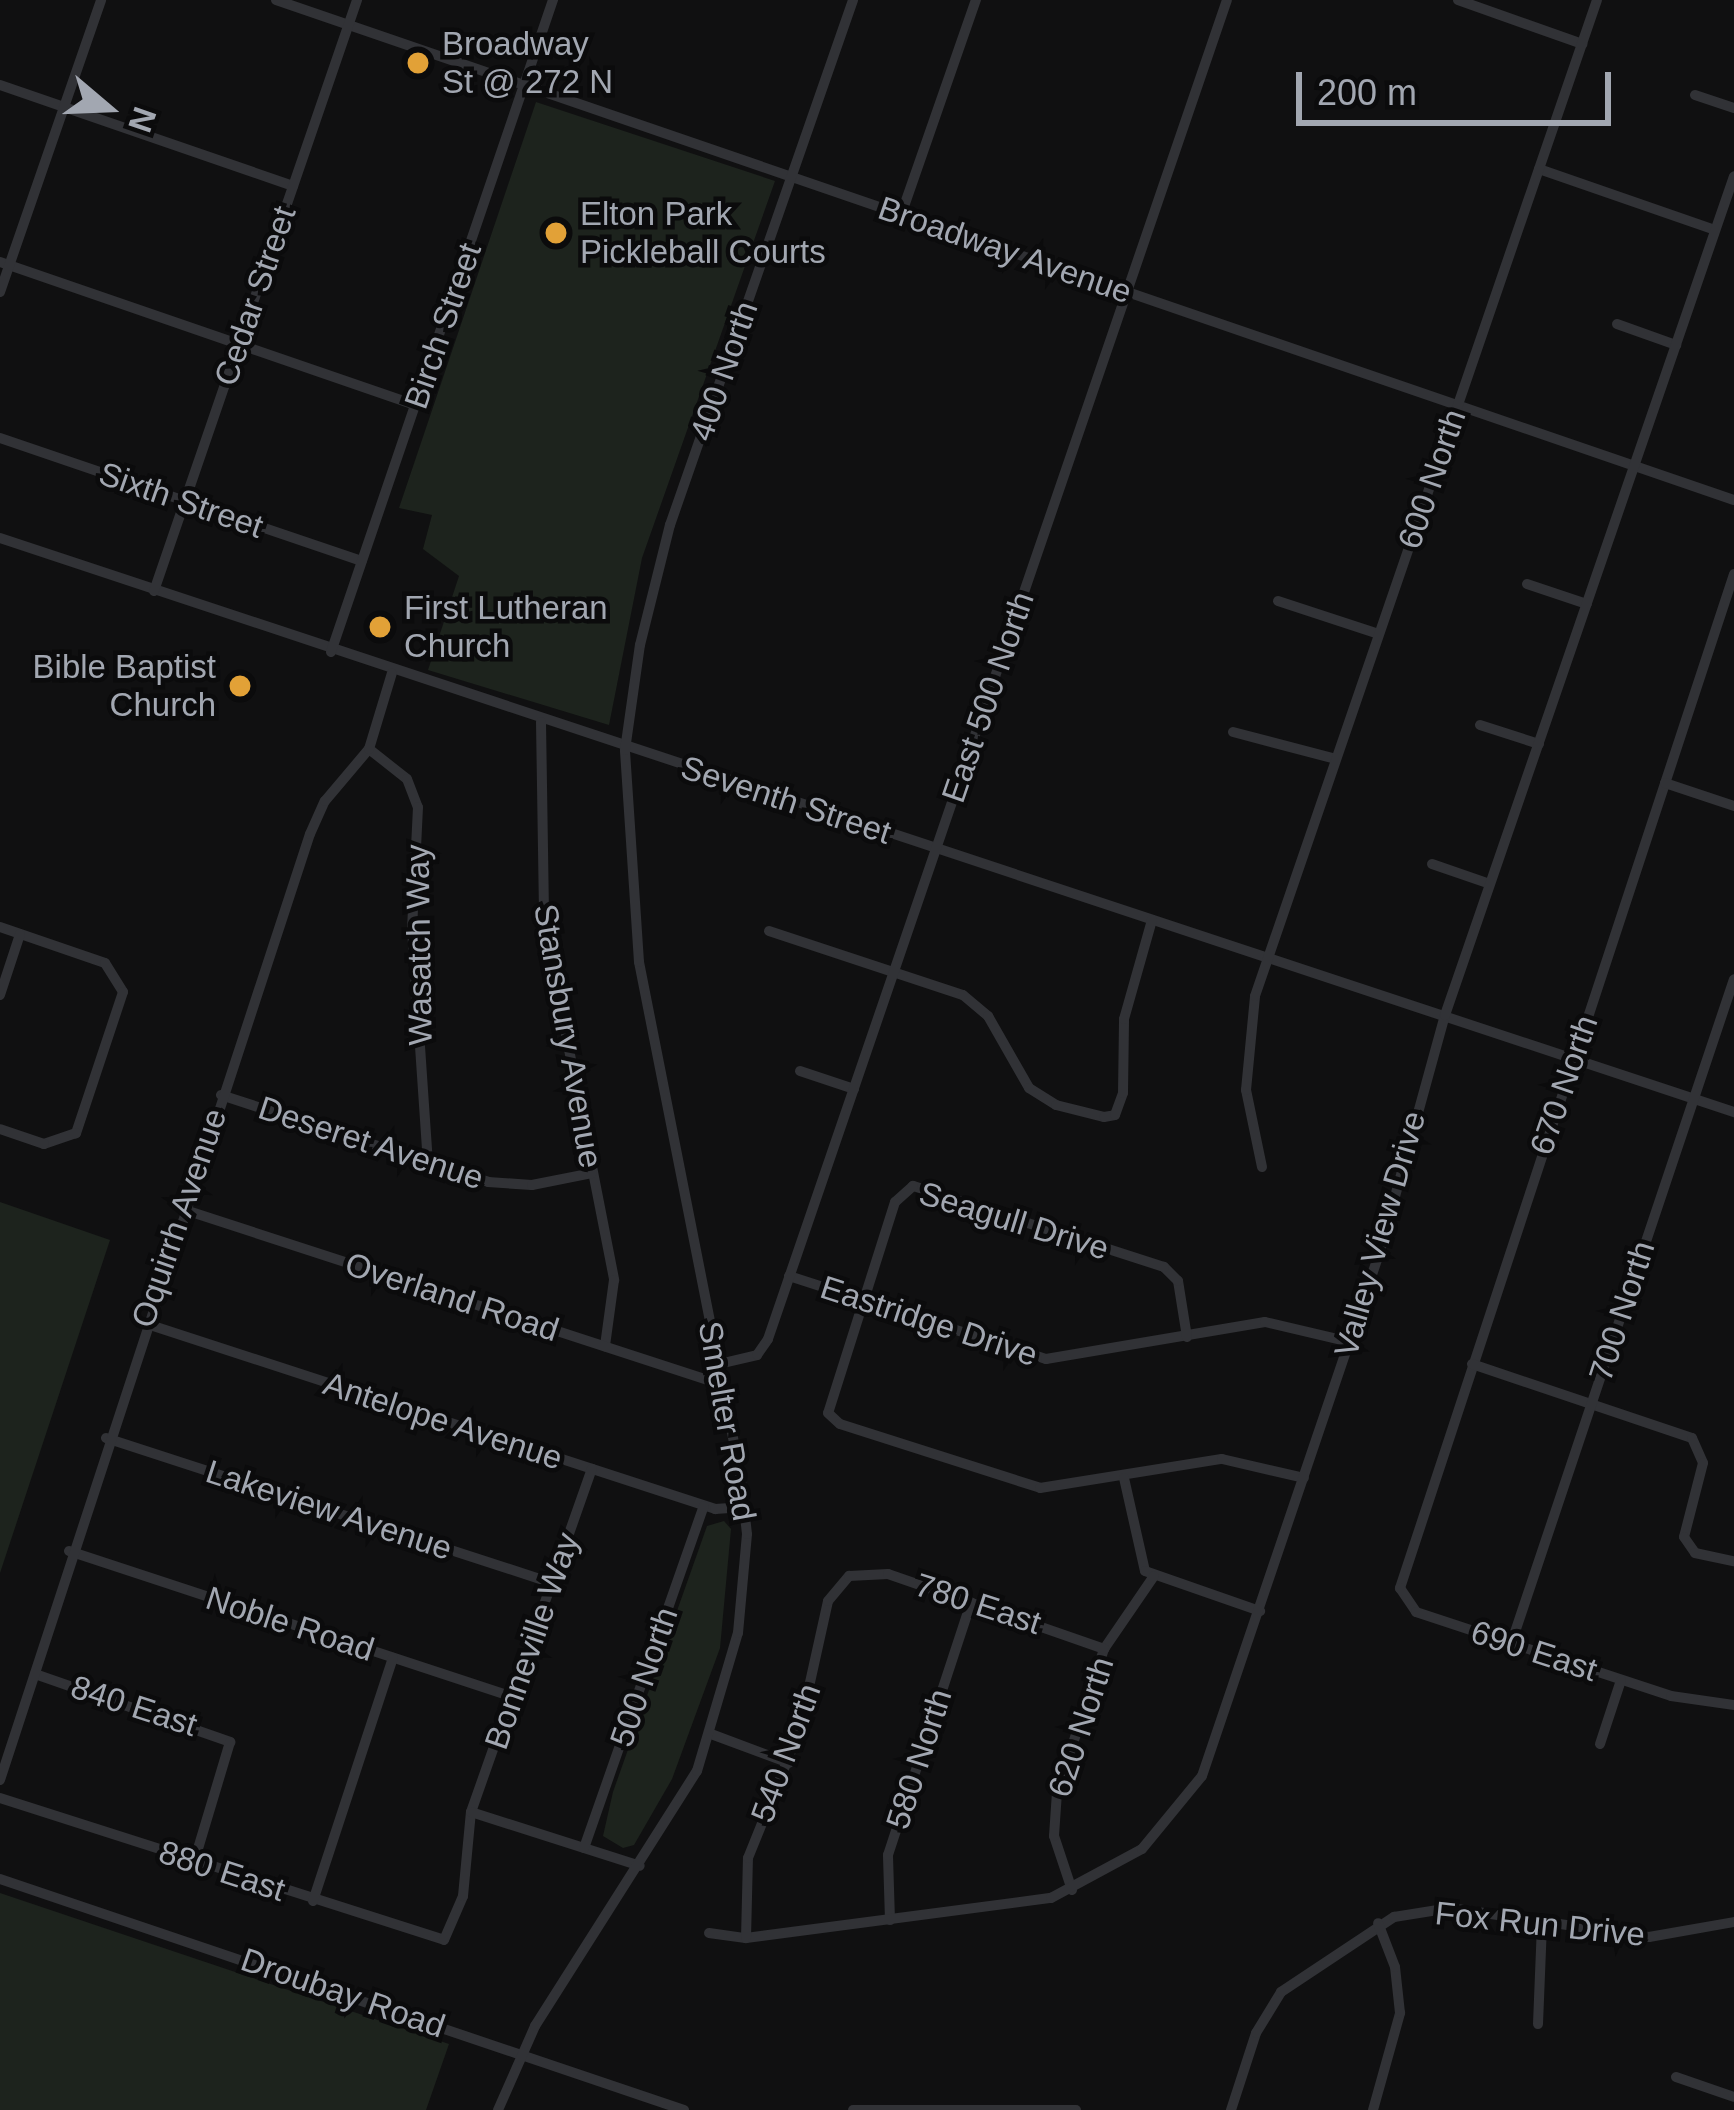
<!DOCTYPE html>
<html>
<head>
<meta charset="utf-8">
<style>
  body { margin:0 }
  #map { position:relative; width:1734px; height:2110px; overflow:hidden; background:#101011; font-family:Arial,sans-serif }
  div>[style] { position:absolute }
  .green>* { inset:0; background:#1d231d }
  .minor>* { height:10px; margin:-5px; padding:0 5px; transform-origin:5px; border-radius:5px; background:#313236 }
  .dots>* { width:33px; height:33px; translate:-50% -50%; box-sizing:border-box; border:6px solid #0b0b0c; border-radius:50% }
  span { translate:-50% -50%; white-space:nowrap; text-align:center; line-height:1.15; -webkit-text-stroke:9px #0b0b0c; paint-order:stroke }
  .poi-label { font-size:33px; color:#a2a7b1 }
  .left { translate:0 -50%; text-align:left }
  .right { translate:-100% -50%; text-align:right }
  .street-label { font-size:33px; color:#a2a7b1 }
  .north { position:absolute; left:48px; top:48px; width:120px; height:120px; -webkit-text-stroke:9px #0b0b0c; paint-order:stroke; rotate:109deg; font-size:33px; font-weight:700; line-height:48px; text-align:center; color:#a2a7b1 }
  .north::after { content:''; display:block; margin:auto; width:42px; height:54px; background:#a2a7b1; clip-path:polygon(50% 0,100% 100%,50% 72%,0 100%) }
  .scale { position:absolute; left:1296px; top:72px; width:315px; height:54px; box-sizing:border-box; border:6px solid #a2a7b1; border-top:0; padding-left:15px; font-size:36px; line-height:42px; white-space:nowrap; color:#a2a7b1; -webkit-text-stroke:9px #0b0b0c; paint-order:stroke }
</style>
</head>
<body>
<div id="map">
  <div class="green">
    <i style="clip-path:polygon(536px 102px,775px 181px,642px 558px,609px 725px,428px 670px,459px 576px,423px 549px,432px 515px,399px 508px)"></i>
    <i style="clip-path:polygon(0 1202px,110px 1240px,0 1573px)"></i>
    <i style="clip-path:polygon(724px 1521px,731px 1529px,720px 1648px,672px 1779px,634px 1845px,623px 1848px,603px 1836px,613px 1792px,707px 1526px)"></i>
    <i style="clip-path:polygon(0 1893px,449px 2044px,426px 2110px,0 2110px)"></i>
  </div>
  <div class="minor">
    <i style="left:276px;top:0;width:1541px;rotate:18.93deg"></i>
    <i style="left:1458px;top:0;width:132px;rotate:19.5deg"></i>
    <i style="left:0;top:85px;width:310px;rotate:19deg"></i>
    <i style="left:1695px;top:95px;width:41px;rotate:18.4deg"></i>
    <i style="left:1539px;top:169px;width:186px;rotate:19.1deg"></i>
    <i style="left:901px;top:215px;width:228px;rotate:-70.8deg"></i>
    <i style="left:0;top:262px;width:440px;rotate:19deg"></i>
    <i style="left:0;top:292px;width:309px;rotate:-70.9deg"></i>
    <i style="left:1617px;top:324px;width:63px;rotate:19.6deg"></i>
    <i style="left:0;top:438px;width:382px;rotate:18.8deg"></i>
    <i style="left:0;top:538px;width:1827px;rotate:18.32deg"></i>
    <i style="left:1734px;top:574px;width:1068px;rotate:108.23deg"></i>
    <i style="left:1400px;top:1588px;width:29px;rotate:56deg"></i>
    <i style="left:1416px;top:1612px;width:268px;rotate:18.2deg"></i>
    <i style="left:1671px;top:1696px;width:64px;rotate:8.1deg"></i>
    <i style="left:1527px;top:584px;width:63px;rotate:18.4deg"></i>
    <i style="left:154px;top:591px;width:625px;rotate:-71.04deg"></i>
    <i style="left:1278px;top:601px;width:106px;rotate:18.1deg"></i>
    <i style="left:331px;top:652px;width:689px;rotate:-71.2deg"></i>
    <i style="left:541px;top:722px;width:200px;rotate:89.1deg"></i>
    <i style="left:544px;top:922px;width:365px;rotate:78.9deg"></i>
    <i style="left:614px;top:1280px;width:67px;rotate:97.8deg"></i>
    <i style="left:1480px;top:725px;width:62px;rotate:17.9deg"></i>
    <i style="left:1233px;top:732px;width:106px;rotate:14.7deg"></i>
    <i style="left:369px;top:749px;width:48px;rotate:38.3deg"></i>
    <i style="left:407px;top:779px;width:30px;rotate:69deg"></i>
    <i style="left:418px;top:807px;width:122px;rotate:92.8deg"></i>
    <i style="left:412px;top:929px;width:235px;rotate:86.1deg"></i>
    <i style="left:1665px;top:783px;width:73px;rotate:18.4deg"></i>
    <i style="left:1432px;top:864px;width:61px;rotate:19deg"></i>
    <i style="left:0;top:927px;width:111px;rotate:18.9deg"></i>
    <i style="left:105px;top:963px;width:34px;rotate:58deg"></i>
    <i style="left:123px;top:992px;width:149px;rotate:108.4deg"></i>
    <i style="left:76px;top:1133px;width:34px;rotate:161deg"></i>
    <i style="left:44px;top:1144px;width:46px;rotate:-161.2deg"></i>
    <i style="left:769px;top:931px;width:204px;rotate:18.3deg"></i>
    <i style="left:963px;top:995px;width:33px;rotate:40deg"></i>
    <i style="left:988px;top:1016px;width:83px;rotate:60.3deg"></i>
    <i style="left:1029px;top:1088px;width:32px;rotate:32deg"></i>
    <i style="left:1056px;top:1105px;width:49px;rotate:14deg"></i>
    <i style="left:1104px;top:1117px;width:11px;rotate:-10deg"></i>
    <i style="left:1115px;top:1115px;width:23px;rotate:-70deg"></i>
    <i style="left:1123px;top:1093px;width:74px;rotate:-89.2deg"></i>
    <i style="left:1124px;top:1019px;width:103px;rotate:-74.2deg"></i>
    <i style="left:0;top:995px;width:64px;rotate:-71.8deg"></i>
    <i style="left:800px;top:1071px;width:57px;rotate:18.4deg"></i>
    <i style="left:221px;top:1095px;width:281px;rotate:18deg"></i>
    <i style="left:488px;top:1182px;width:44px;rotate:3.9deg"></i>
    <i style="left:532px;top:1185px;width:61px;rotate:-11.3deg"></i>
    <i style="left:1262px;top:1167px;width:79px;rotate:-101.7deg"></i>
    <i style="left:1246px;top:1090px;width:94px;rotate:-84.5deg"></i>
    <i style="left:1255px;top:996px;width:1053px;rotate:-71.05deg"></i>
    <i style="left:182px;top:1209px;width:569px;rotate:18.02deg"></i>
    <i style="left:789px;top:1276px;width:270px;rotate:17.9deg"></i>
    <i style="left:1046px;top:1359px;width:222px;rotate:-9.6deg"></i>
    <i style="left:1265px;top:1322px;width:87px;rotate:13.2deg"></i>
    <i style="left:144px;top:1323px;width:601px;rotate:18.04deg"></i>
    <i style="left:715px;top:1509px;width:30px;rotate:-4deg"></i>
    <i style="left:1187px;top:1337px;width:57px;rotate:-99.1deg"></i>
    <i style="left:1178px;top:1281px;width:20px;rotate:-135deg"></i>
    <i style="left:1164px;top:1267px;width:264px;rotate:-162.1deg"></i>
    <i style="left:913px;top:1186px;width:24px;rotate:138deg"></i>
    <i style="left:895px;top:1202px;width:221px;rotate:107.6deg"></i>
    <i style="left:828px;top:1413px;width:16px;rotate:43deg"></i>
    <i style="left:840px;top:1424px;width:210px;rotate:17.7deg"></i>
    <i style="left:1040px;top:1488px;width:184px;rotate:-9.1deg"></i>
    <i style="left:1222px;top:1459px;width:84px;rotate:13deg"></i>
    <i style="left:719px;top:1364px;width:39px;rotate:-13deg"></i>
    <i style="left:757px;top:1355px;width:19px;rotate:-55deg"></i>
    <i style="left:768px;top:1339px;width:1415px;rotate:-71.08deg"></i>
    <i style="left:1472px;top:1364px;width:232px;rotate:18.6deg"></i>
    <i style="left:1692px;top:1438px;width:27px;rotate:66deg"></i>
    <i style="left:1703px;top:1463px;width:76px;rotate:104.4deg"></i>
    <i style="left:1684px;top:1537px;width:19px;rotate:55deg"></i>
    <i style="left:1695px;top:1553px;width:40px;rotate:12deg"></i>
    <i style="left:106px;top:1438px;width:469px;rotate:18deg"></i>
    <i style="left:1124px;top:1478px;width:95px;rotate:77.3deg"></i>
    <i style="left:1145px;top:1571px;width:122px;rotate:19.2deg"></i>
    <i style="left:69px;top:1551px;width:466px;rotate:18.2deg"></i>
    <i style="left:1511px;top:1644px;width:701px;rotate:-71.46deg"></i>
    <i style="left:35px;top:1674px;width:207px;rotate:19.2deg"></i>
    <i style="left:230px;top:1742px;width:125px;rotate:106.7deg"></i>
    <i style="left:711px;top:1734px;width:83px;rotate:20.4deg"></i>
    <i style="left:1600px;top:1744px;width:67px;rotate:-71.8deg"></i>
    <i style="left:0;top:1780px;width:995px;rotate:-71.86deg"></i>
    <i style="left:310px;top:834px;width:36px;rotate:-66deg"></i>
    <i style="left:325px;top:801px;width:68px;rotate:-49.8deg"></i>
    <i style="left:369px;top:749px;width:79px;rotate:-73.2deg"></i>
    <i style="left:0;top:1798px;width:466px;rotate:17.7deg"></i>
    <i style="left:444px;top:1940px;width:48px;rotate:-66.6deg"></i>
    <i style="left:463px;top:1896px;width:84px;rotate:-84.6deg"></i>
    <i style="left:471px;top:1812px;width:364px;rotate:-70.6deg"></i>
    <i style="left:471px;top:1812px;width:177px;rotate:17.7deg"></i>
    <i style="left:584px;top:1848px;width:362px;rotate:-70.7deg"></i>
    <i style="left:0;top:1879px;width:722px;rotate:18.66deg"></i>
    <i style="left:1072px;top:1890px;width:57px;rotate:-108.4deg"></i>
    <i style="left:1054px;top:1836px;width:44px;rotate:-86.1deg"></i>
    <i style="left:1057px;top:1792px;width:151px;rotate:-71.8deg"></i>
    <i style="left:1104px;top:1649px;width:88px;rotate:-55.6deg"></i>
    <i style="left:313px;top:1901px;width:256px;rotate:-71.8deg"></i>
    <i style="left:890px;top:1920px;width:65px;rotate:-91.8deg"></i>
    <i style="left:888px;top:1855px;width:266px;rotate:-71.8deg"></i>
    <i style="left:709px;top:1933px;width:37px;rotate:8deg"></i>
    <i style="left:746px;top:1938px;width:308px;rotate:-7.5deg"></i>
    <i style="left:1051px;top:1898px;width:103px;rotate:-28.3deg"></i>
    <i style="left:1142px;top:1849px;width:94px;rotate:-50.6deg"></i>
    <i style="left:1202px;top:1776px;width:554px;rotate:-71.27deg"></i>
    <i style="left:1380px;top:1251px;width:245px;rotate:-74.6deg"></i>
    <i style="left:1445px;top:1015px;width:887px;rotate:-70.99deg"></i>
    <i style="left:746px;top:1938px;width:80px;rotate:-88.6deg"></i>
    <i style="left:748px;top:1858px;width:136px;rotate:-68deg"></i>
    <i style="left:799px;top:1732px;width:134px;rotate:-77.5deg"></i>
    <i style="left:828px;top:1601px;width:33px;rotate:-50deg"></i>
    <i style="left:849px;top:1576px;width:39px;rotate:-3deg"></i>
    <i style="left:888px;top:1574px;width:229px;rotate:19.1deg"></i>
    <i style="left:1538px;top:2024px;width:101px;rotate:-87.7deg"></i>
    <i style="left:1676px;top:2077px;width:61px;rotate:19deg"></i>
    <i style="left:498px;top:2110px;width:92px;rotate:-66.2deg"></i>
    <i style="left:535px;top:2026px;width:302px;rotate:-57.6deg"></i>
    <i style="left:697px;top:1771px;width:144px;rotate:-73.5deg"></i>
    <i style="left:738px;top:1633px;width:99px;rotate:-84.8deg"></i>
    <i style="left:747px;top:1534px;width:61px;rotate:-96.5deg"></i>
    <i style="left:740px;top:1473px;width:521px;rotate:-101.18deg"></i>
    <i style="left:639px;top:962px;width:212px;rotate:-93.8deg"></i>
    <i style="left:625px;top:750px;width:106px;rotate:-81.9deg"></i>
    <i style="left:640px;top:645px;width:124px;rotate:-76deg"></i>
    <i style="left:670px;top:525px;width:556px;rotate:-70.78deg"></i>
    <i style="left:853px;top:2110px;width:223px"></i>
    <i style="left:1231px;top:2110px;width:81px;rotate:-72deg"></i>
    <i style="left:1256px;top:2033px;width:48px;rotate:-58.6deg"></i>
    <i style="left:1281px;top:1992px;width:136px;rotate:-33.6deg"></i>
    <i style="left:1394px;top:1917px;width:57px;rotate:-9.1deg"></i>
    <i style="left:1450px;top:1908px;width:201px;rotate:8.3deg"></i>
    <i style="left:1649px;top:1937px;width:86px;rotate:-10deg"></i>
    <i style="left:1373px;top:2110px;width:101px;rotate:-74.4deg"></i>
    <i style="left:1400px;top:2013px;width:46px;rotate:-96.2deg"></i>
    <i style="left:1395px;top:1967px;width:47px;rotate:-111.1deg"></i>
  </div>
  <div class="dots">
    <i style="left:418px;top:63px;background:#e2a137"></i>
    <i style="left:556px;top:233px;background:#e2a137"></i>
    <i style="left:380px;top:627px;background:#e2a137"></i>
    <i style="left:240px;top:686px;background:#e2a137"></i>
  </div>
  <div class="poi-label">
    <span class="left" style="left:442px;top:63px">Broadway<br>St @ 272 N</span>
    <span class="left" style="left:580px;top:233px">Elton Park<br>Pickleball Courts</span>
    <span class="left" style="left:404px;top:627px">First Lutheran<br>Church</span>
    <span class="right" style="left:216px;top:686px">Bible Baptist<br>Church</span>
  </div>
  <div class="street-label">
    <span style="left:1005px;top:250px;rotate:19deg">Broadway Avenue</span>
    <span style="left:255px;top:296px;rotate:-71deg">Cedar Street</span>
    <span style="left:443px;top:326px;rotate:-71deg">Birch Street</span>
    <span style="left:724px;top:371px;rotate:-71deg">400 North</span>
    <span style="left:1432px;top:479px;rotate:-71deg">600 North</span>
    <span style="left:181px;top:500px;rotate:19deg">Sixth Street</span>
    <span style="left:988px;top:697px;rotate:-71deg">East 500 North</span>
    <span style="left:786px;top:800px;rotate:18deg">Seventh Street</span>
    <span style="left:419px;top:945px;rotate:-91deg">Wasatch Way</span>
    <span style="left:568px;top:1036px;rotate:80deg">Stansbury Avenue</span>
    <span style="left:1564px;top:1085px;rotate:-71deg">670 North</span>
    <span style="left:371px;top:1143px;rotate:18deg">Deseret Avenue</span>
    <span style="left:179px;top:1218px;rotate:-71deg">Oquirrh Avenue</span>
    <span style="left:1014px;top:1221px;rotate:17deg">Seagull Drive</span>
    <span style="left:1380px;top:1234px;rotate:-74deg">Valley View Drive</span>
    <span style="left:452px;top:1297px;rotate:18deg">Overland Road</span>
    <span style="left:1622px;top:1311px;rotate:-72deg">700 North</span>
    <span style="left:929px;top:1321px;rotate:18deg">Eastridge Drive</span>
    <span style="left:443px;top:1421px;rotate:18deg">Antelope Avenue</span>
    <span style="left:727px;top:1421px;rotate:80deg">Smelter Road</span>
    <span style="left:329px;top:1510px;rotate:18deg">Lakeview Avenue</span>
    <span style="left:978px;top:1604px;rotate:18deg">780 East</span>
    <span style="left:290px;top:1624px;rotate:18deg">Noble Road</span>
    <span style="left:532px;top:1641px;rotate:-71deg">Bonneville Way</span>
    <span style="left:1534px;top:1651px;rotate:18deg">690 East</span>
    <span style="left:644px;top:1677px;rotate:-71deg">500 North</span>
    <span style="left:134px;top:1706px;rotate:18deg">840 East</span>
    <span style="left:1081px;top:1727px;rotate:-72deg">620 North</span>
    <span style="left:786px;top:1753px;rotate:-70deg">540 North</span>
    <span style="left:919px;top:1759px;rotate:-72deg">580 North</span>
    <span style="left:222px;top:1871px;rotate:18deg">880 East</span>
    <span style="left:1540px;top:1924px;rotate:6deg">Fox Run Drive</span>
    <span style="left:343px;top:1993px;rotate:19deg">Droubay Road</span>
  </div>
  <div class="north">N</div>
  <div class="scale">200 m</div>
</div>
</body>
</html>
